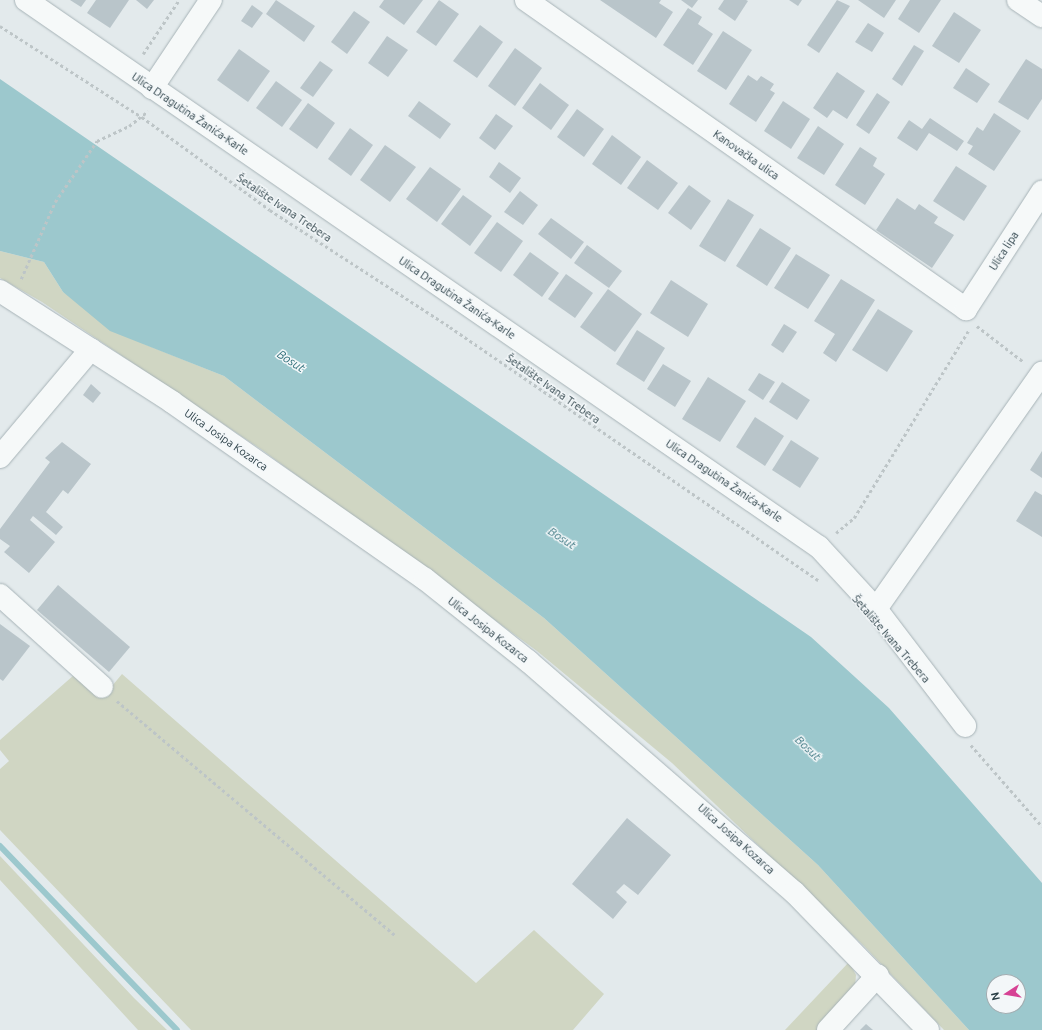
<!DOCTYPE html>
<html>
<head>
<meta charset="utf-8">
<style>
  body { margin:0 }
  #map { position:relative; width:1042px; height:1030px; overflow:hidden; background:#e3eaec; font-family:Ubuntu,sans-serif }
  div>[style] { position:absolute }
  .green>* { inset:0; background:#d0d6c3 }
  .water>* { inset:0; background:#9cc8cd }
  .stream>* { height:6px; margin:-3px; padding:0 3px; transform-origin:3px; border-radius:3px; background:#9cc8cd }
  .building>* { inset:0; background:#b9c5ca }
  .path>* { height:2.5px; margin-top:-1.25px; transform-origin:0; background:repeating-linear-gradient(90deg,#bdc5c7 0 3px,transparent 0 6px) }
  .roads { filter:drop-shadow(0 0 1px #a7b3b7) drop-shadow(0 0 1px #a7b3b7) }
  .minor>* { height:22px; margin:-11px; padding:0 11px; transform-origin:11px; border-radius:11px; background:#f6f9f9 }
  span { translate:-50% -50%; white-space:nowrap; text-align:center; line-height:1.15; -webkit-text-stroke:3px #f3f7f9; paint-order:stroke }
  .street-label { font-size:11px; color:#293e45 }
  .water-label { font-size:12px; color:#31707b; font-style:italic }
  .north { position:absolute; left:986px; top:974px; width:40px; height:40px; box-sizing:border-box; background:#f3f7f9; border:1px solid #a2adb1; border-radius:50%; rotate:258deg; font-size:11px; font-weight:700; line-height:16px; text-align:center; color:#293e45 }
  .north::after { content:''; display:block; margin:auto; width:14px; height:18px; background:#d64294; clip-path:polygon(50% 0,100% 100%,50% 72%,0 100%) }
</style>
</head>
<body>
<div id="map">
  <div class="green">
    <i style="clip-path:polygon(0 251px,44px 262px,63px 292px,144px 344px,224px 376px,544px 618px,818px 865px,969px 1030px,944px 1030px,864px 946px,672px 763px,537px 651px,262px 450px,42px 302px,0 278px)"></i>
    <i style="clip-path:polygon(122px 674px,476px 983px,534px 930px,604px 994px,573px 1030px,191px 1030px,0 830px,0 769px,9px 761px,0 750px,0 740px,74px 675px,102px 698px)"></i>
    <i style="clip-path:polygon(0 856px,134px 998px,167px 1030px,138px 1030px,0 880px)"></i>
    <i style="clip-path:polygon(849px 962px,856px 975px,855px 987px,818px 1030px,785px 1030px)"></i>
  </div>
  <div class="water">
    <i style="clip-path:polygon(evenodd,0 79px,811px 637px,889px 708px,1042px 883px,1042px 1030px,969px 1030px,818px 865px,544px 618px,224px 376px,110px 331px,63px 292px,44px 262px,0 251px,0 79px,994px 982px,1018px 982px,1018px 1006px,994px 1006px,994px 982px)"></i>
  </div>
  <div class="stream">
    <i style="left:0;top:846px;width:255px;rotate:46.1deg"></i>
  </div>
  <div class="building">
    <i style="clip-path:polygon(70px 0,86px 0,81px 7px)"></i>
    <i style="clip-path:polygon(96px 0,129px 0,110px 28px,87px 13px)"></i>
    <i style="clip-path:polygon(136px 0,154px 0,147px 9px)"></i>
    <i style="clip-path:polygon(276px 0,315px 26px,304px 42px,266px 14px)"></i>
    <i style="clip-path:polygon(384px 0,423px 0,404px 25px,379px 7px)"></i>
    <i style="clip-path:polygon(439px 0,459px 14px,436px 46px,416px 32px)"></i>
    <i style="clip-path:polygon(600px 0,661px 0,659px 3px,673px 12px,656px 38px)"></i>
    <i style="clip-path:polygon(681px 0,698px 0,692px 8px)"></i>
    <i style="clip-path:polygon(724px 0,746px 0,748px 1px,735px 21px,718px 9px)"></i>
    <i style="clip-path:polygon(789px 0,802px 0,798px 6px)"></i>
    <i style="clip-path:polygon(837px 0,850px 6px,819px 53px,807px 45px)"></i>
    <i style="clip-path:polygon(858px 0,896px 0,884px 18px)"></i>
    <i style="clip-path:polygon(910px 0,941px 0,919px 33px,898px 19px)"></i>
    <i style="clip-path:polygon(252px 5px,263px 13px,252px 28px,241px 21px)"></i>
    <i style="clip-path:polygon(688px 8px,702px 17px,698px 24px,713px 34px,693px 65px,663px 45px)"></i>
    <i style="clip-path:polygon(354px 11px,370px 22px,347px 54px,331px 42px)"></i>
    <i style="clip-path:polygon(954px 12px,981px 30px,959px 63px,932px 46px)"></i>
    <i style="clip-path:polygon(868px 23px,884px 33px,872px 52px,855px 42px)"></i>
    <i style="clip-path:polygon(480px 25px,503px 42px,477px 78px,453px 61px)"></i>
    <i style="clip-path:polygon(723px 31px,752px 50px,726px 90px,697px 71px)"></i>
    <i style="clip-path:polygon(387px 36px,408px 50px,388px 77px,368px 63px)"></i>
    <i style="clip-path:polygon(914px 45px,924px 51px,902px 86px,892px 79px)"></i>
    <i style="clip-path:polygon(515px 48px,542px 68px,515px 106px,488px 86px)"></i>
    <i style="clip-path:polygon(239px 49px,270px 71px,248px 102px,217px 80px)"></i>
    <i style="clip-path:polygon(1026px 59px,1042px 69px,1042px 99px,1028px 120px,998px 102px)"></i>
    <i style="clip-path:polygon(320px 61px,333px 70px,313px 97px,300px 88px)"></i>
    <i style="clip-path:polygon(966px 68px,990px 84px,977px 103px,953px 88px)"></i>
    <i style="clip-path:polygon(837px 72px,865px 91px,847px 119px,833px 110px,827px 118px,813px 108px)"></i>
    <i style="clip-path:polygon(748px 75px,757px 81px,761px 76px,774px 84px,770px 90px,775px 93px,756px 122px,729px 104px)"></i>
    <i style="clip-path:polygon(276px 81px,302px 100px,282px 127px,256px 108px)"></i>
    <i style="clip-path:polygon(540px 83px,569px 105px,551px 130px,522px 108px)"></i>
    <i style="clip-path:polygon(877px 93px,890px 102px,869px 134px,856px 125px)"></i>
    <i style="clip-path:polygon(419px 101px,451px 124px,440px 139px,408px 116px)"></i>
    <i style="clip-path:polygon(783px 101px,810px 119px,791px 149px,764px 131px)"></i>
    <i style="clip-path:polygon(308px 103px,335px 123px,317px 149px,289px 129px)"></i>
    <i style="clip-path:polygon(577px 109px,604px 129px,584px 157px,557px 137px)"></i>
    <i style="clip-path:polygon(994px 113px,1021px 131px,994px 171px,968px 154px,973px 146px,967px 143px,977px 127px,983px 131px)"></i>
    <i style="clip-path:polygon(496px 114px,513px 126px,495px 150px,479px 138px)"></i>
    <i style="clip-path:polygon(930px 118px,964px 141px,957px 151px,929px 133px,917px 151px,897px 138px,909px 120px,922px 129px)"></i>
    <i style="clip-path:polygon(818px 126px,844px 144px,824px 175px,797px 158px)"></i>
    <i style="clip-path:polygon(350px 128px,373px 145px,351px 176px,328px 159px)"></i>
    <i style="clip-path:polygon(612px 135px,641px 157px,621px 185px,592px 164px)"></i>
    <i style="clip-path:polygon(385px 145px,416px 167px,390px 202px,360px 180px)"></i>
    <i style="clip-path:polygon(860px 147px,877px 158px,873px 166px,885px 174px,865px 205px,835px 185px)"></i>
    <i style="clip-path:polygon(647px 160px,678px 183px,658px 210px,627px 188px)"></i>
    <i style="clip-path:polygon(499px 162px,521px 178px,510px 193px,489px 177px)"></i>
    <i style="clip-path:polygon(956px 166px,987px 186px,964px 221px,933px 201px)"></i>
    <i style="clip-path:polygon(430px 167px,461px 189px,437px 222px,406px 199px)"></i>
    <i style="clip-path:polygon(689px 185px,711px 201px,691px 230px,668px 213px)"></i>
    <i style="clip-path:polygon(520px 191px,538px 205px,523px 225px,504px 212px)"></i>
    <i style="clip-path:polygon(463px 195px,492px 216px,470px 246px,441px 224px)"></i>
    <i style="clip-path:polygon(897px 198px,915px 210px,919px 204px,938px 217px,934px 223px,954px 235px,932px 268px,876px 230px)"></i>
    <i style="clip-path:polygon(728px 199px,754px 215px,725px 262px,699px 246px)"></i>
    <i style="clip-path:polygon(551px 218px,584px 242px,571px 259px,538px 234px)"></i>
    <i style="clip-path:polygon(497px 222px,523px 241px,501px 272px,474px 253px)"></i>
    <i style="clip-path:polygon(760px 228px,791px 248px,767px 286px,736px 266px)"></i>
    <i style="clip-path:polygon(587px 245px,622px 271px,609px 288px,574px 263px)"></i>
    <i style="clip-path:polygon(530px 252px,559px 273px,542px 297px,513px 275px)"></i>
    <i style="clip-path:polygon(796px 254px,830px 275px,808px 309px,774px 288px)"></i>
    <i style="clip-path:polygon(566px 274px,593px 293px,575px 318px,548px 299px)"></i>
    <i style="clip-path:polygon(841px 279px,875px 300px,836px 362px,823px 353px,835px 334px,814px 321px)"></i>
    <i style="clip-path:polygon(671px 280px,708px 304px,688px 337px,650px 313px)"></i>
    <i style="clip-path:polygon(608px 289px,642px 314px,615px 352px,580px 327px)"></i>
    <i style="clip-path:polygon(878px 309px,913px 331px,887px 372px,852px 350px)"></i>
    <i style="clip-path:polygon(784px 324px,797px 332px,783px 353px,771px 345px)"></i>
    <i style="clip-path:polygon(637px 330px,665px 348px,644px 382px,616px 364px)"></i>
    <i style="clip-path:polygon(663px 364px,691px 381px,675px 407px,647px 389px)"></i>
    <i style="clip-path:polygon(759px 373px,775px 382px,763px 400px,748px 390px)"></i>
    <i style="clip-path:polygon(708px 377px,746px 401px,720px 442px,682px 419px)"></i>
    <i style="clip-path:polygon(782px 382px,810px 400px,797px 420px,769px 402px)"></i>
    <i style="clip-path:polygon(91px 384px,101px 393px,93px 403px,83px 395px)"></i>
    <i style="clip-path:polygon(755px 417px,784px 436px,765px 466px,736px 447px)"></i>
    <i style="clip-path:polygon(791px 440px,819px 458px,800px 488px,772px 470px)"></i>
    <i style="clip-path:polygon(62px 442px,91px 464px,68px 494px,63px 490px,46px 512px,63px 527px,56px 535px,33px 516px,30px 520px,55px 542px,29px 573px,4px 552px,10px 546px,0 539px,0 529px,50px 462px,45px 458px)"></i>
    <i style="clip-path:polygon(1042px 451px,1042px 478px,1030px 470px)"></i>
    <i style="clip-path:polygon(1035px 491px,1042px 495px,1042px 537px,1016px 521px)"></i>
    <i style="clip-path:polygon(58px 585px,130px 647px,109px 672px,37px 610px)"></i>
    <i style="clip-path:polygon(0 624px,30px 646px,3px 681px,0 679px)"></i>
    <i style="clip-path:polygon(627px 818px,671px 855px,638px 895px,624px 884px,616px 892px,627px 902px,613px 919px,572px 884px)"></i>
    <i style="clip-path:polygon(866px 1024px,873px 1030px,860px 1030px)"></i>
  </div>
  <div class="path">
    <i style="left:0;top:26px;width:169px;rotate:32.7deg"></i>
    <i style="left:142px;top:117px;width:158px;rotate:36deg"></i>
    <i style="left:270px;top:210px;width:215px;rotate:33deg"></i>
    <i style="left:450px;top:327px;width:447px;rotate:34.5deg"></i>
    <i style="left:143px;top:54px;width:65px;rotate:-56.3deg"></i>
    <i style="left:21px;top:279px;width:84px;rotate:-66.2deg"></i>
    <i style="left:55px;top:202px;width:74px;rotate:-55.5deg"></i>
    <i style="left:97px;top:141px;width:35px;rotate:-25deg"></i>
    <i style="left:129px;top:126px;width:24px;rotate:-38deg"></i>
    <i style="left:977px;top:326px;width:59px;rotate:37.5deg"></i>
    <i style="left:836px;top:533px;width:23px;rotate:-40deg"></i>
    <i style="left:854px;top:518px;width:219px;rotate:-58.6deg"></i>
    <i style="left:117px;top:701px;width:363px;rotate:40.1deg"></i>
    <i style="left:971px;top:745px;width:108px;rotate:48.8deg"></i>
  </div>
  <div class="roads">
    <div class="minor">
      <i style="left:26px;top:0;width:963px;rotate:34.6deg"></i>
      <i style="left:819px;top:547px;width:84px;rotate:47.4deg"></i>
      <i style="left:876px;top:609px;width:147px;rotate:52.7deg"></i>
      <i style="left:526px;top:0;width:538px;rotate:35.08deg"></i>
      <i style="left:966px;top:309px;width:140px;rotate:-57deg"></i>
      <i style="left:1018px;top:0;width:29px;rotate:34deg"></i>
      <i style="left:152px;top:88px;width:106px;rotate:-56.2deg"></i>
      <i style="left:0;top:291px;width:205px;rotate:32.8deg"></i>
      <i style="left:172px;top:402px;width:309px;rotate:35deg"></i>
      <i style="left:425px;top:579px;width:132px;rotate:38.5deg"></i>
      <i style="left:528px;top:661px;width:352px;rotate:41deg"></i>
      <i style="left:794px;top:892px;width:192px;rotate:45.8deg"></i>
      <i style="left:0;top:457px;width:141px;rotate:-49.9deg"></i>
      <i style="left:0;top:595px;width:137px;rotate:42deg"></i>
      <i style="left:876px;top:609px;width:289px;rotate:-54.9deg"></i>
      <i style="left:828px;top:1030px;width:74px;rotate:-47.7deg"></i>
    </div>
  </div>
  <div class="street-label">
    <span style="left:190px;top:114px;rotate:34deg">Ulica Dragutina Žanića-Karle</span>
    <span style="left:746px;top:155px;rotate:35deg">Kanovačka ulica</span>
    <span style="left:284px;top:208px;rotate:34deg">Šetalište Ivana Trebera</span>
    <span style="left:1004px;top:251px;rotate:-57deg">Ulica lipa</span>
    <span style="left:457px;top:298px;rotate:34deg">Ulica Dragutina Žanića-Karle</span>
    <span style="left:553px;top:389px;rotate:35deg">Šetalište Ivana Trebera</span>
    <span style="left:226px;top:440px;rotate:35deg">Ulica Josipa Kozarca</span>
    <span style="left:724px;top:481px;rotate:34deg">Ulica Dragutina Žanića-Karle</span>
    <span style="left:488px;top:630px;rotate:38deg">Ulica Josipa Kozarca</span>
    <span style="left:891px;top:639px;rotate:49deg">Šetalište Ivana Trebera</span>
    <span style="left:736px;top:839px;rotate:42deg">Ulica Josipa Kozarca</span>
  </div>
  <div class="water-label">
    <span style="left:291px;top:361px;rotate:33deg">Bosut</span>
    <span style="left:562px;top:538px;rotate:33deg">Bosut</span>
    <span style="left:808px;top:748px;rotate:43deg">Bosut</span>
  </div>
  <div class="north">N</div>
</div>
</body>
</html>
